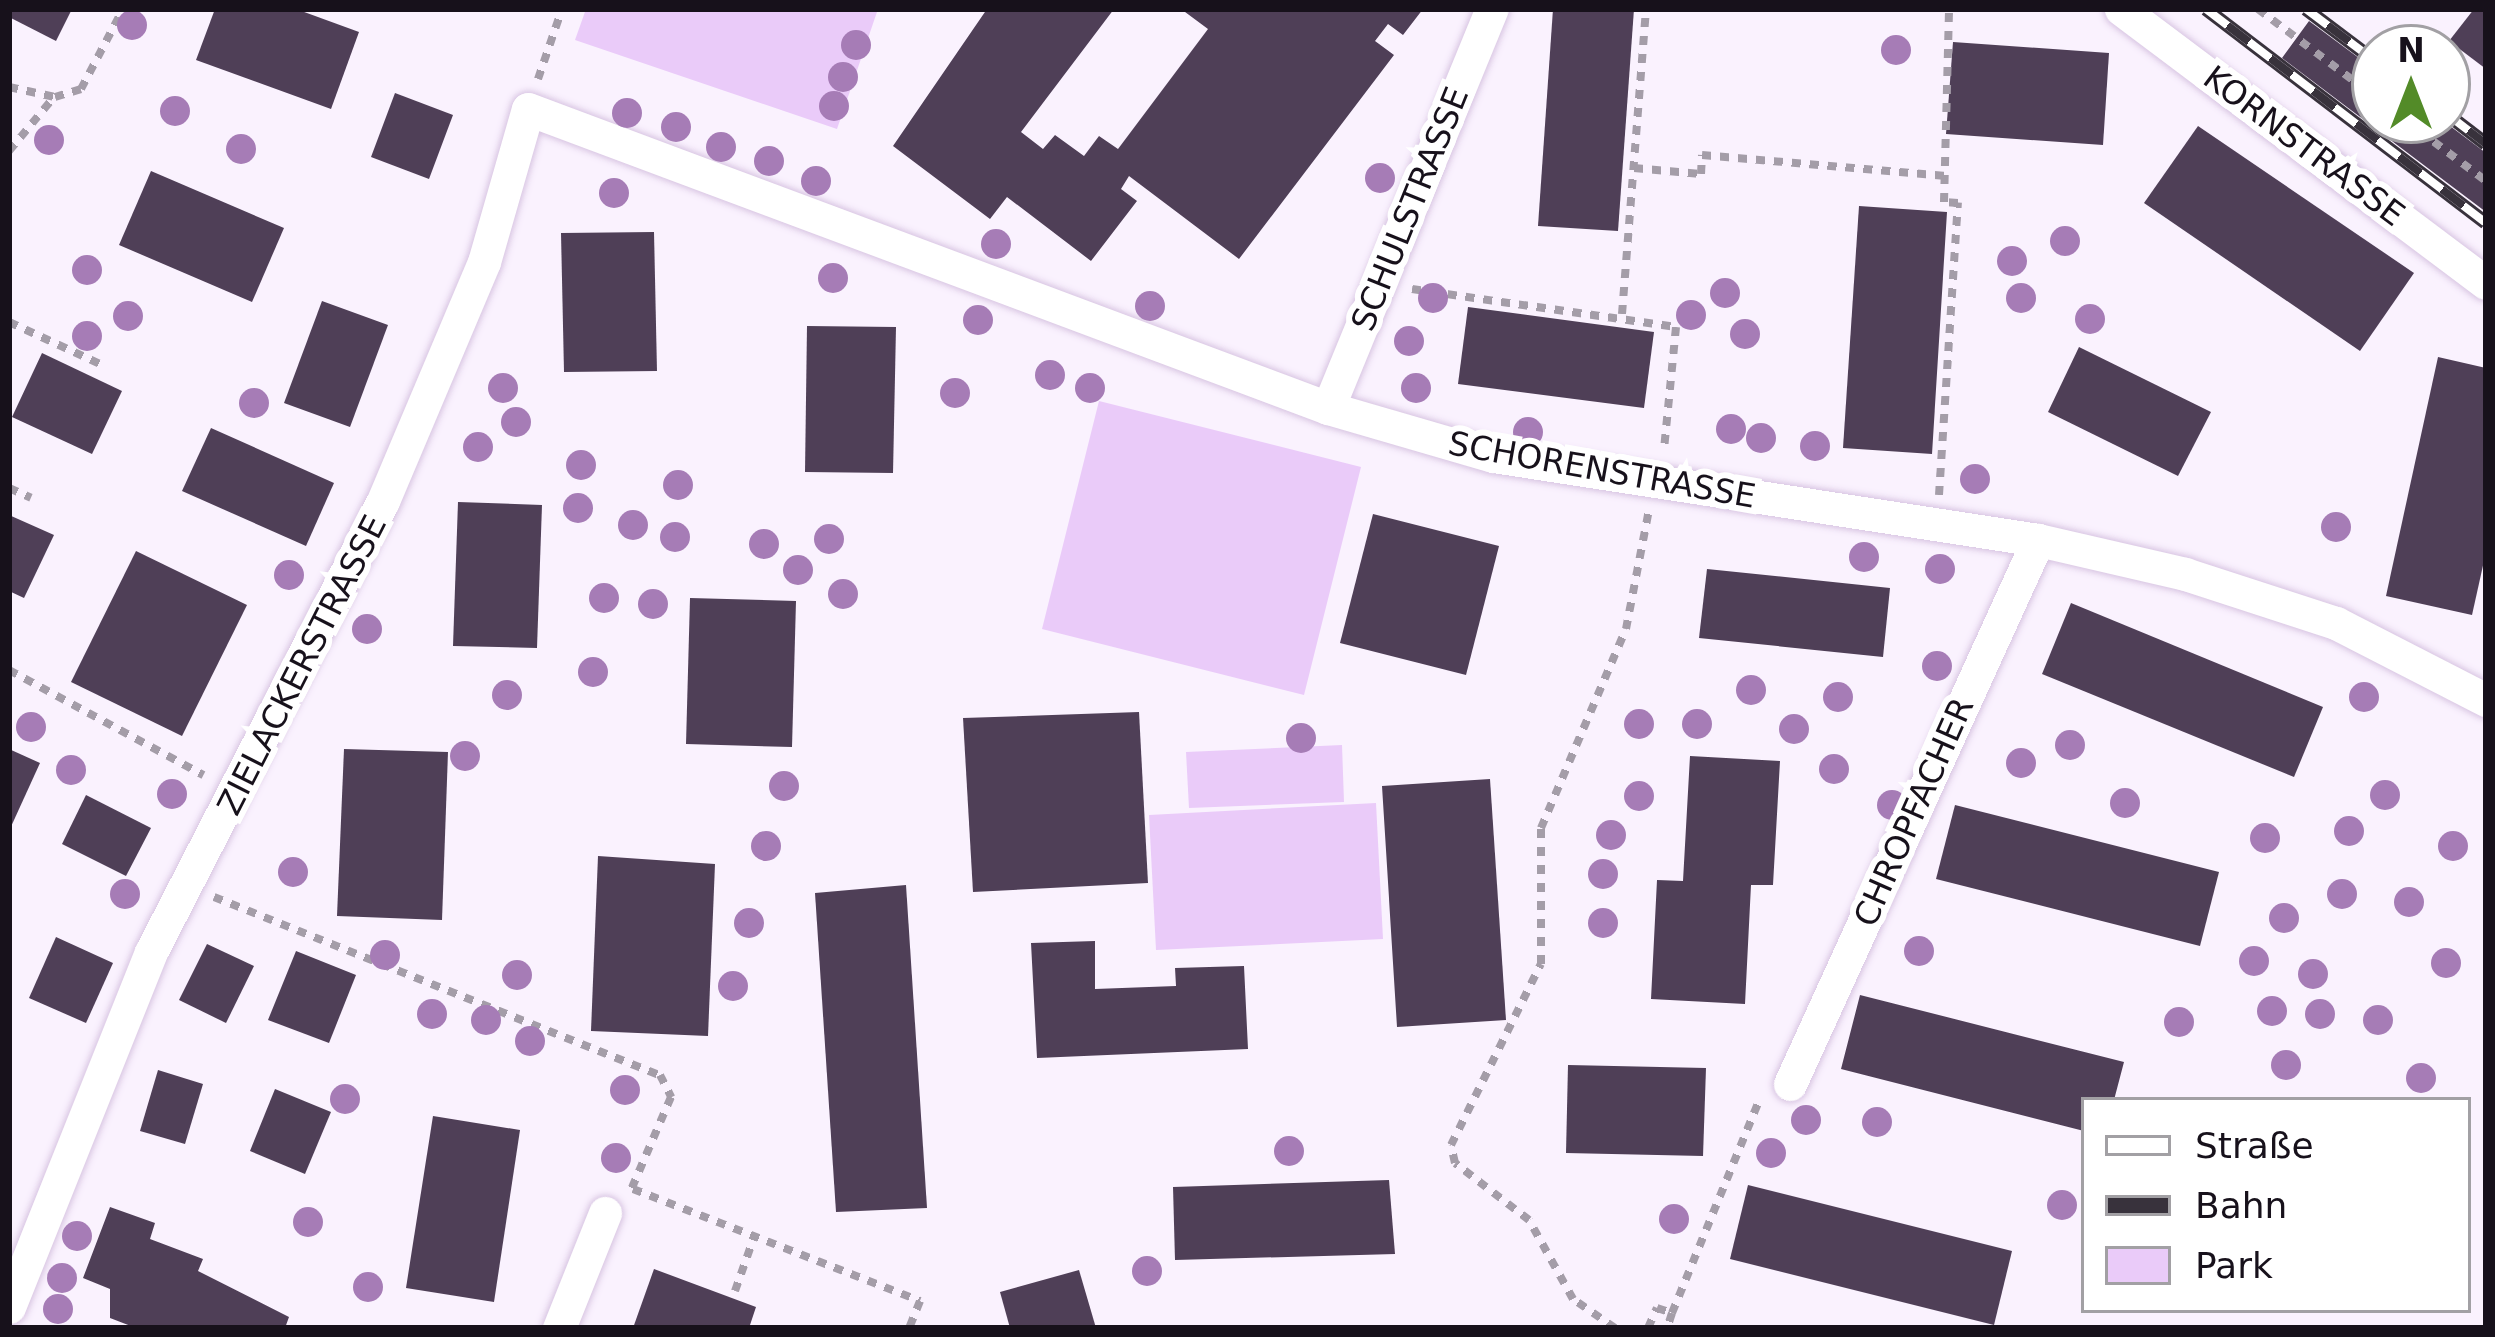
<!DOCTYPE html>
<html>
<head>
<meta charset="utf-8">
<style>
  body { margin:0 }
  #map { position:relative; width:2495px; height:1337px; overflow:hidden; background:#faf2fe; font-family:"DejaVu Sans",sans-serif }
  div>[style] { position:absolute }
  .green>* { inset:0; background:#eacbf9 }
  .building>* { inset:0; background:#4f3f57 }
  .path>* { height:8px; margin-top:-4px; transform-origin:0; background:repeating-linear-gradient(90deg,#a49da8 0 9px,transparent 0 18px) }
  .roads { filter:drop-shadow(0 0 3px #d8c5e2) drop-shadow(0 0 3px #d8c5e2) }
  .minor>* { height:33px; margin:-16.5px; padding:0 16.5px; transform-origin:16.5px; border-radius:16.5px; background:#fff }
  .rail>* { height:14px; margin-top:-7px; transform-origin:0; background:repeating-linear-gradient(90deg,#fff 0 27px,#38323c 0 54px); box-sizing:border-box; border-block:3px solid #38323c }
  .trees>* { width:30px; height:30px; margin:-15px; border-radius:50%; background:#a67cb6 }
  span { translate:-50% -50%; white-space:nowrap; text-align:center; line-height:1.15; -webkit-text-stroke:12px #fff; paint-order:stroke }
  .street-label { font-size:33px; color:#17111b }
  .frame { position:absolute; inset:0; border:12px solid #17111b; pointer-events:none }
  .legend { position:absolute; left:2081px; top:1097px; width:390px; height:216px; box-sizing:border-box; background:#fff; border:3px solid #a2a0a4; margin:0; padding:15px 21px; list-style:none; font-size:36px; color:#17111b }
  .legend li { display:flex; align-items:center; gap:24px; height:60px }
  .legend b { width:60px; border:3px solid #a2a0a4 }
  .north { position:absolute; left:2351px; top:24px; width:120px; height:120px; box-sizing:border-box; background:#fff; border:3px solid #a2a0a4; border-radius:50%; rotate:0deg; font-size:33px; font-weight:700; line-height:48px; text-align:center; color:#17111b }
  .north::after { content:''; display:block; margin:auto; width:42px; height:54px; background:#538b28; clip-path:polygon(50% 0,100% 100%,50% 72%,0 100%) }
</style>
</head>
<body>
<div id="map">
  <div class="green">
    <i style="clip-path:polygon(586px 9px,878px 9px,837px 129px,575px 40px)"></i>
    <i style="clip-path:polygon(1099px 401px,1361px 467px,1304px 695px,1042px 629px)"></i>
    <i style="clip-path:polygon(1342px 745px,1344px 802px,1189px 808px,1186px 752px)"></i>
    <i style="clip-path:polygon(1376px 803px,1383px 939px,1156px 950px,1149px 815px)"></i>
  </div>
  <div class="building">
    <i style="clip-path:polygon(9px 9px,72px 9px,56px 41px,9px 17px)"></i>
    <i style="clip-path:polygon(215px 9px,296px 9px,359px 32px,331px 109px,196px 60px)"></i>
    <i style="clip-path:polygon(987px 9px,1114px 9px,1021px 132px,1043px 149px,1055px 135px,1084px 156px,1099px 136px,1118px 149px,1208px 29px,1181px 9px,1423px 9px,1403px 35px,1388px 24px,1375px 41px,1394px 55px,1239px 259px,1129px 176px,1121px 189px,1137px 201px,1091px 261px,1007px 197px,990px 219px,893px 146px)"></i>
    <i style="clip-path:polygon(1553px 9px,1634px 9px,1618px 231px,1538px 226px)"></i>
    <i style="clip-path:polygon(2474px 9px,2486px 9px,2486px 69px,2449px 41px)"></i>
    <i style="clip-path:polygon(2309px 21px,2375px 70px,2375px 120px,2442px 120px,2486px 153px,2486px 212px,2282px 58px)"></i>
    <i style="clip-path:polygon(1953px 42px,2109px 53px,2103px 145px,1946px 134px)"></i>
    <i style="clip-path:polygon(395px 93px,453px 115px,429px 179px,371px 157px)"></i>
    <i style="clip-path:polygon(2198px 126px,2414px 273px,2360px 351px,2144px 203px)"></i>
    <i style="clip-path:polygon(151px 171px,284px 228px,252px 302px,119px 245px)"></i>
    <i style="clip-path:polygon(1859px 206px,1947px 212px,1932px 454px,1843px 448px)"></i>
    <i style="clip-path:polygon(654px 232px,657px 371px,564px 372px,561px 233px)"></i>
    <i style="clip-path:polygon(322px 301px,388px 325px,350px 427px,284px 403px)"></i>
    <i style="clip-path:polygon(1468px 307px,1654px 332px,1644px 408px,1458px 384px)"></i>
    <i style="clip-path:polygon(807px 326px,896px 327px,893px 473px,805px 472px)"></i>
    <i style="clip-path:polygon(2079px 347px,2211px 412px,2178px 476px,2048px 412px)"></i>
    <i style="clip-path:polygon(42px 353px,122px 391px,92px 454px,12px 417px)"></i>
    <i style="clip-path:polygon(2438px 357px,2486px 368px,2486px 552px,2472px 615px,2386px 596px)"></i>
    <i style="clip-path:polygon(211px 428px,334px 483px,306px 546px,182px 491px)"></i>
    <i style="clip-path:polygon(458px 502px,542px 505px,537px 648px,453px 646px)"></i>
    <i style="clip-path:polygon(1373px 514px,1499px 546px,1466px 675px,1340px 643px)"></i>
    <i style="clip-path:polygon(9px 515px,54px 535px,24px 598px,9px 591px)"></i>
    <i style="clip-path:polygon(136px 551px,247px 605px,182px 736px,71px 682px)"></i>
    <i style="clip-path:polygon(1707px 569px,1890px 588px,1883px 657px,1699px 638px)"></i>
    <i style="clip-path:polygon(690px 598px,796px 601px,792px 747px,686px 744px)"></i>
    <i style="clip-path:polygon(2071px 603px,2323px 707px,2294px 777px,2042px 674px)"></i>
    <i style="clip-path:polygon(1139px 712px,1148px 883px,973px 892px,963px 718px)"></i>
    <i style="clip-path:polygon(9px 749px,40px 763px,9px 831px)"></i>
    <i style="clip-path:polygon(344px 749px,448px 752px,442px 920px,337px 916px)"></i>
    <i style="clip-path:polygon(1690px 756px,1780px 761px,1773px 885px,1751px 885px,1745px 1004px,1651px 999px,1657px 880px,1683px 881px)"></i>
    <i style="clip-path:polygon(1490px 779px,1506px 1020px,1397px 1027px,1382px 786px)"></i>
    <i style="clip-path:polygon(86px 795px,151px 828px,126px 876px,62px 844px)"></i>
    <i style="clip-path:polygon(1955px 805px,2219px 872px,2200px 946px,1936px 879px)"></i>
    <i style="clip-path:polygon(598px 856px,715px 864px,708px 1036px,591px 1031px)"></i>
    <i style="clip-path:polygon(906px 885px,927px 1208px,836px 1212px,815px 893px)"></i>
    <i style="clip-path:polygon(56px 937px,113px 963px,86px 1023px,29px 998px)"></i>
    <i style="clip-path:polygon(1095px 941px,1095px 989px,1176px 986px,1175px 968px,1244px 966px,1248px 1049px,1037px 1058px,1031px 943px)"></i>
    <i style="clip-path:polygon(207px 944px,254px 966px,226px 1023px,179px 1000px)"></i>
    <i style="clip-path:polygon(296px 951px,356px 975px,329px 1043px,268px 1020px)"></i>
    <i style="clip-path:polygon(1860px 995px,2124px 1062px,2114px 1100px,2084px 1100px,2084px 1131px,1841px 1069px)"></i>
    <i style="clip-path:polygon(1568px 1065px,1706px 1068px,1703px 1156px,1566px 1153px)"></i>
    <i style="clip-path:polygon(158px 1070px,203px 1084px,185px 1144px,140px 1131px)"></i>
    <i style="clip-path:polygon(275px 1089px,331px 1112px,305px 1174px,250px 1151px)"></i>
    <i style="clip-path:polygon(433px 1116px,520px 1130px,494px 1302px,406px 1288px)"></i>
    <i style="clip-path:polygon(1389px 1180px,1395px 1254px,1175px 1260px,1173px 1187px)"></i>
    <i style="clip-path:polygon(1748px 1185px,2012px 1251px,1994px 1325px,1730px 1259px)"></i>
    <i style="clip-path:polygon(110px 1207px,155px 1223px,150px 1239px,203px 1259px,198px 1271px,289px 1317px,285px 1328px,136px 1328px,110px 1318px,110px 1289px,83px 1278px)"></i>
    <i style="clip-path:polygon(654px 1269px,756px 1307px,749px 1328px,633px 1328px)"></i>
    <i style="clip-path:polygon(1079px 1270px,1096px 1328px,1010px 1328px,1000px 1292px)"></i>
  </div>
  <div class="path">
    <i style="left:2258px;top:9px;width:146px;rotate:36.9deg"></i>
    <i style="left:538px;top:79px;width:74px;rotate:-71.1deg"></i>
    <i style="left:9px;top:87px;width:47px;rotate:12.3deg"></i>
    <i style="left:55px;top:97px;width:27px;rotate:-17deg"></i>
    <i style="left:81px;top:89px;width:90px;rotate:-62.3deg"></i>
    <i style="left:2405px;top:120px;width:101px;rotate:37deg"></i>
    <i style="left:9px;top:151px;width:70px;rotate:-50.2deg"></i>
    <i style="left:1634px;top:168px;width:67px;rotate:5.1deg"></i>
    <i style="left:1701px;top:174px;width:19px;rotate:-87deg"></i>
    <i style="left:1702px;top:155px;width:245px;rotate:4.9deg"></i>
    <i style="left:1412px;top:289px;width:267px;rotate:8.2deg"></i>
    <i style="left:1676px;top:327px;width:124px;rotate:95.6deg"></i>
    <i style="left:1622px;top:314px;width:306px;rotate:-85.5deg"></i>
    <i style="left:9px;top:322px;width:100px;rotate:24.8deg"></i>
    <i style="left:9px;top:488px;width:24px;rotate:24deg"></i>
    <i style="left:1939px;top:495px;width:293px;rotate:-86.3deg"></i>
    <i style="left:1958px;top:203px;width:14px;rotate:-176deg"></i>
    <i style="left:1944px;top:202px;width:193px;rotate:-88.5deg"></i>
    <i style="left:9px;top:670px;width:221px;rotate:28.4deg"></i>
    <i style="left:214px;top:897px;width:480px;rotate:21.8deg"></i>
    <i style="left:660px;top:1075px;width:25px;rotate:63deg"></i>
    <i style="left:671px;top:1097px;width:103px;rotate:113.3deg"></i>
    <i style="left:633px;top:1189px;width:308px;rotate:21.3deg"></i>
    <i style="left:920px;top:1301px;width:29px;rotate:112deg"></i>
    <i style="left:735px;top:1291px;width:57px;rotate:-70.6deg"></i>
    <i style="left:1672px;top:1313px;width:232px;rotate:-67.7deg"></i>
    <i style="left:1615px;top:1328px;width:51px;rotate:-145.4deg"></i>
    <i style="left:1573px;top:1299px;width:90px;rotate:-119.1deg"></i>
    <i style="left:1529px;top:1220px;width:93px;rotate:-142.4deg"></i>
    <i style="left:1455px;top:1163px;width:18px;rotate:-103deg"></i>
    <i style="left:1451px;top:1145px;width:202px;rotate:-63.6deg"></i>
    <i style="left:1541px;top:964px;width:136px;rotate:-90deg"></i>
    <i style="left:1541px;top:828px;width:216px;rotate:-66.9deg"></i>
    <i style="left:1626px;top:629px;width:121px;rotate:-79.1deg"></i>
    <i style="left:1648px;top:1328px;width:22px;rotate:-66deg"></i>
    <i style="left:1657px;top:1308px;width:16px;rotate:18deg"></i>
    <i style="left:1672px;top:1313px;width:16px;rotate:108deg"></i>
  </div>
  <div class="roads">
    <div class="minor">
      <i style="left:2121px;top:9px;width:456px;rotate:36.9deg"></i>
      <i style="left:1328px;top:408px;width:431px;rotate:-67.7deg"></i>
      <i style="left:1790px;top:1084px;width:598px;rotate:-65.49deg"></i>
      <i style="left:9px;top:1307px;width:382px;rotate:-68.2deg"></i>
      <i style="left:151px;top:952px;width:507px;rotate:-62.78deg"></i>
      <i style="left:383px;top:501px;width:259px;rotate:-67.1deg"></i>
      <i style="left:484px;top:262px;width:159px;rotate:-74deg"></i>
      <i style="left:528px;top:109px;width:854px;rotate:20.49deg"></i>
      <i style="left:1328px;top:408px;width:172px;rotate:16.2deg"></i>
      <i style="left:1493px;top:456px;width:551px;rotate:8.76deg"></i>
      <i style="left:2038px;top:540px;width:151px;rotate:13deg"></i>
      <i style="left:2185px;top:574px;width:159px;rotate:18deg"></i>
      <i style="left:2336px;top:623px;width:169px;rotate:27.2deg"></i>
      <i style="left:559px;top:1328px;width:124px;rotate:-68.2deg"></i>
    </div>
  </div>
  <div class="rail">
    <i style="left:2206px;top:9px;width:352px;rotate:37.4deg"></i>
    <i style="left:2306px;top:9px;width:86px;rotate:37deg"></i>
    <i style="left:2447px;top:114px;width:49px;rotate:37.6deg"></i>
  </div>
  <div class="trees">
    <i style="left:132px;top:25px"></i>
    <i style="left:856px;top:45px"></i>
    <i style="left:1896px;top:50px"></i>
    <i style="left:843px;top:77px"></i>
    <i style="left:834px;top:106px"></i>
    <i style="left:175px;top:111px"></i>
    <i style="left:627px;top:113px"></i>
    <i style="left:676px;top:127px"></i>
    <i style="left:49px;top:140px"></i>
    <i style="left:721px;top:147px"></i>
    <i style="left:241px;top:149px"></i>
    <i style="left:769px;top:161px"></i>
    <i style="left:1380px;top:178px"></i>
    <i style="left:816px;top:181px"></i>
    <i style="left:614px;top:193px"></i>
    <i style="left:2065px;top:241px"></i>
    <i style="left:996px;top:244px"></i>
    <i style="left:2012px;top:261px"></i>
    <i style="left:87px;top:270px"></i>
    <i style="left:833px;top:278px"></i>
    <i style="left:1725px;top:293px"></i>
    <i style="left:1433px;top:298px"></i>
    <i style="left:2021px;top:298px"></i>
    <i style="left:1150px;top:306px"></i>
    <i style="left:1691px;top:315px"></i>
    <i style="left:128px;top:316px"></i>
    <i style="left:2090px;top:319px"></i>
    <i style="left:978px;top:320px"></i>
    <i style="left:1745px;top:334px"></i>
    <i style="left:87px;top:336px"></i>
    <i style="left:1409px;top:341px"></i>
    <i style="left:1050px;top:375px"></i>
    <i style="left:503px;top:388px"></i>
    <i style="left:1090px;top:388px"></i>
    <i style="left:1416px;top:388px"></i>
    <i style="left:955px;top:393px"></i>
    <i style="left:254px;top:403px"></i>
    <i style="left:516px;top:422px"></i>
    <i style="left:1731px;top:429px"></i>
    <i style="left:1528px;top:432px"></i>
    <i style="left:1761px;top:438px"></i>
    <i style="left:1815px;top:446px"></i>
    <i style="left:478px;top:447px"></i>
    <i style="left:581px;top:465px"></i>
    <i style="left:1975px;top:479px"></i>
    <i style="left:678px;top:485px"></i>
    <i style="left:578px;top:508px"></i>
    <i style="left:633px;top:525px"></i>
    <i style="left:2336px;top:527px"></i>
    <i style="left:675px;top:537px"></i>
    <i style="left:829px;top:539px"></i>
    <i style="left:764px;top:544px"></i>
    <i style="left:1864px;top:557px"></i>
    <i style="left:1940px;top:569px"></i>
    <i style="left:798px;top:570px"></i>
    <i style="left:289px;top:575px"></i>
    <i style="left:843px;top:594px"></i>
    <i style="left:604px;top:598px"></i>
    <i style="left:653px;top:604px"></i>
    <i style="left:367px;top:629px"></i>
    <i style="left:1937px;top:666px"></i>
    <i style="left:593px;top:672px"></i>
    <i style="left:1751px;top:690px"></i>
    <i style="left:507px;top:695px"></i>
    <i style="left:1838px;top:697px"></i>
    <i style="left:2364px;top:697px"></i>
    <i style="left:1639px;top:724px"></i>
    <i style="left:1697px;top:724px"></i>
    <i style="left:31px;top:727px"></i>
    <i style="left:1794px;top:729px"></i>
    <i style="left:1301px;top:738px"></i>
    <i style="left:2070px;top:745px"></i>
    <i style="left:465px;top:756px"></i>
    <i style="left:2021px;top:763px"></i>
    <i style="left:1834px;top:769px"></i>
    <i style="left:71px;top:770px"></i>
    <i style="left:784px;top:786px"></i>
    <i style="left:172px;top:794px"></i>
    <i style="left:2385px;top:795px"></i>
    <i style="left:1639px;top:796px"></i>
    <i style="left:2125px;top:803px"></i>
    <i style="left:1892px;top:805px"></i>
    <i style="left:2349px;top:831px"></i>
    <i style="left:1611px;top:835px"></i>
    <i style="left:2265px;top:838px"></i>
    <i style="left:766px;top:846px"></i>
    <i style="left:2453px;top:846px"></i>
    <i style="left:293px;top:872px"></i>
    <i style="left:1603px;top:874px"></i>
    <i style="left:125px;top:894px"></i>
    <i style="left:2342px;top:894px"></i>
    <i style="left:2409px;top:902px"></i>
    <i style="left:2284px;top:918px"></i>
    <i style="left:749px;top:923px"></i>
    <i style="left:1603px;top:923px"></i>
    <i style="left:1919px;top:951px"></i>
    <i style="left:385px;top:955px"></i>
    <i style="left:2254px;top:961px"></i>
    <i style="left:2446px;top:963px"></i>
    <i style="left:2313px;top:974px"></i>
    <i style="left:517px;top:975px"></i>
    <i style="left:733px;top:986px"></i>
    <i style="left:2272px;top:1011px"></i>
    <i style="left:432px;top:1014px"></i>
    <i style="left:2320px;top:1014px"></i>
    <i style="left:486px;top:1020px"></i>
    <i style="left:2378px;top:1020px"></i>
    <i style="left:2179px;top:1022px"></i>
    <i style="left:530px;top:1041px"></i>
    <i style="left:2286px;top:1065px"></i>
    <i style="left:2421px;top:1078px"></i>
    <i style="left:625px;top:1090px"></i>
    <i style="left:345px;top:1099px"></i>
    <i style="left:1806px;top:1120px"></i>
    <i style="left:1877px;top:1122px"></i>
    <i style="left:1289px;top:1151px"></i>
    <i style="left:1771px;top:1153px"></i>
    <i style="left:616px;top:1158px"></i>
    <i style="left:2062px;top:1205px"></i>
    <i style="left:1674px;top:1219px"></i>
    <i style="left:308px;top:1222px"></i>
    <i style="left:77px;top:1236px"></i>
    <i style="left:1147px;top:1271px"></i>
    <i style="left:62px;top:1278px"></i>
    <i style="left:368px;top:1287px"></i>
    <i style="left:58px;top:1309px"></i>
  </div>
  <div class="street-label">
    <span style="left:2304px;top:146px;rotate:37deg">KORNSTRASSE</span>
    <span style="left:1410px;top:209px;rotate:-68deg">SCHULSTRASSE</span>
    <span style="left:1602px;top:470px;rotate:10deg">SCHORENSTRASSE</span>
    <span style="left:302px;top:665px;rotate:-63deg">ZIELACKERSTRASSE</span>
    <span style="left:1914px;top:812px;rotate:-66deg">CHROPFACHER</span>
  </div>
  <div class="frame"></div>
  <ul class="legend">
  <li><b style="height:15px;background:#fff"></b>Straße</li>
  <li><b style="height:15px;background:#38323c"></b>Bahn</li>
  <li><b style="height:33px;background:#eacbf9"></b>Park</li>
  </ul>
  <div class="north">N</div>
</div>
</body>
</html>
